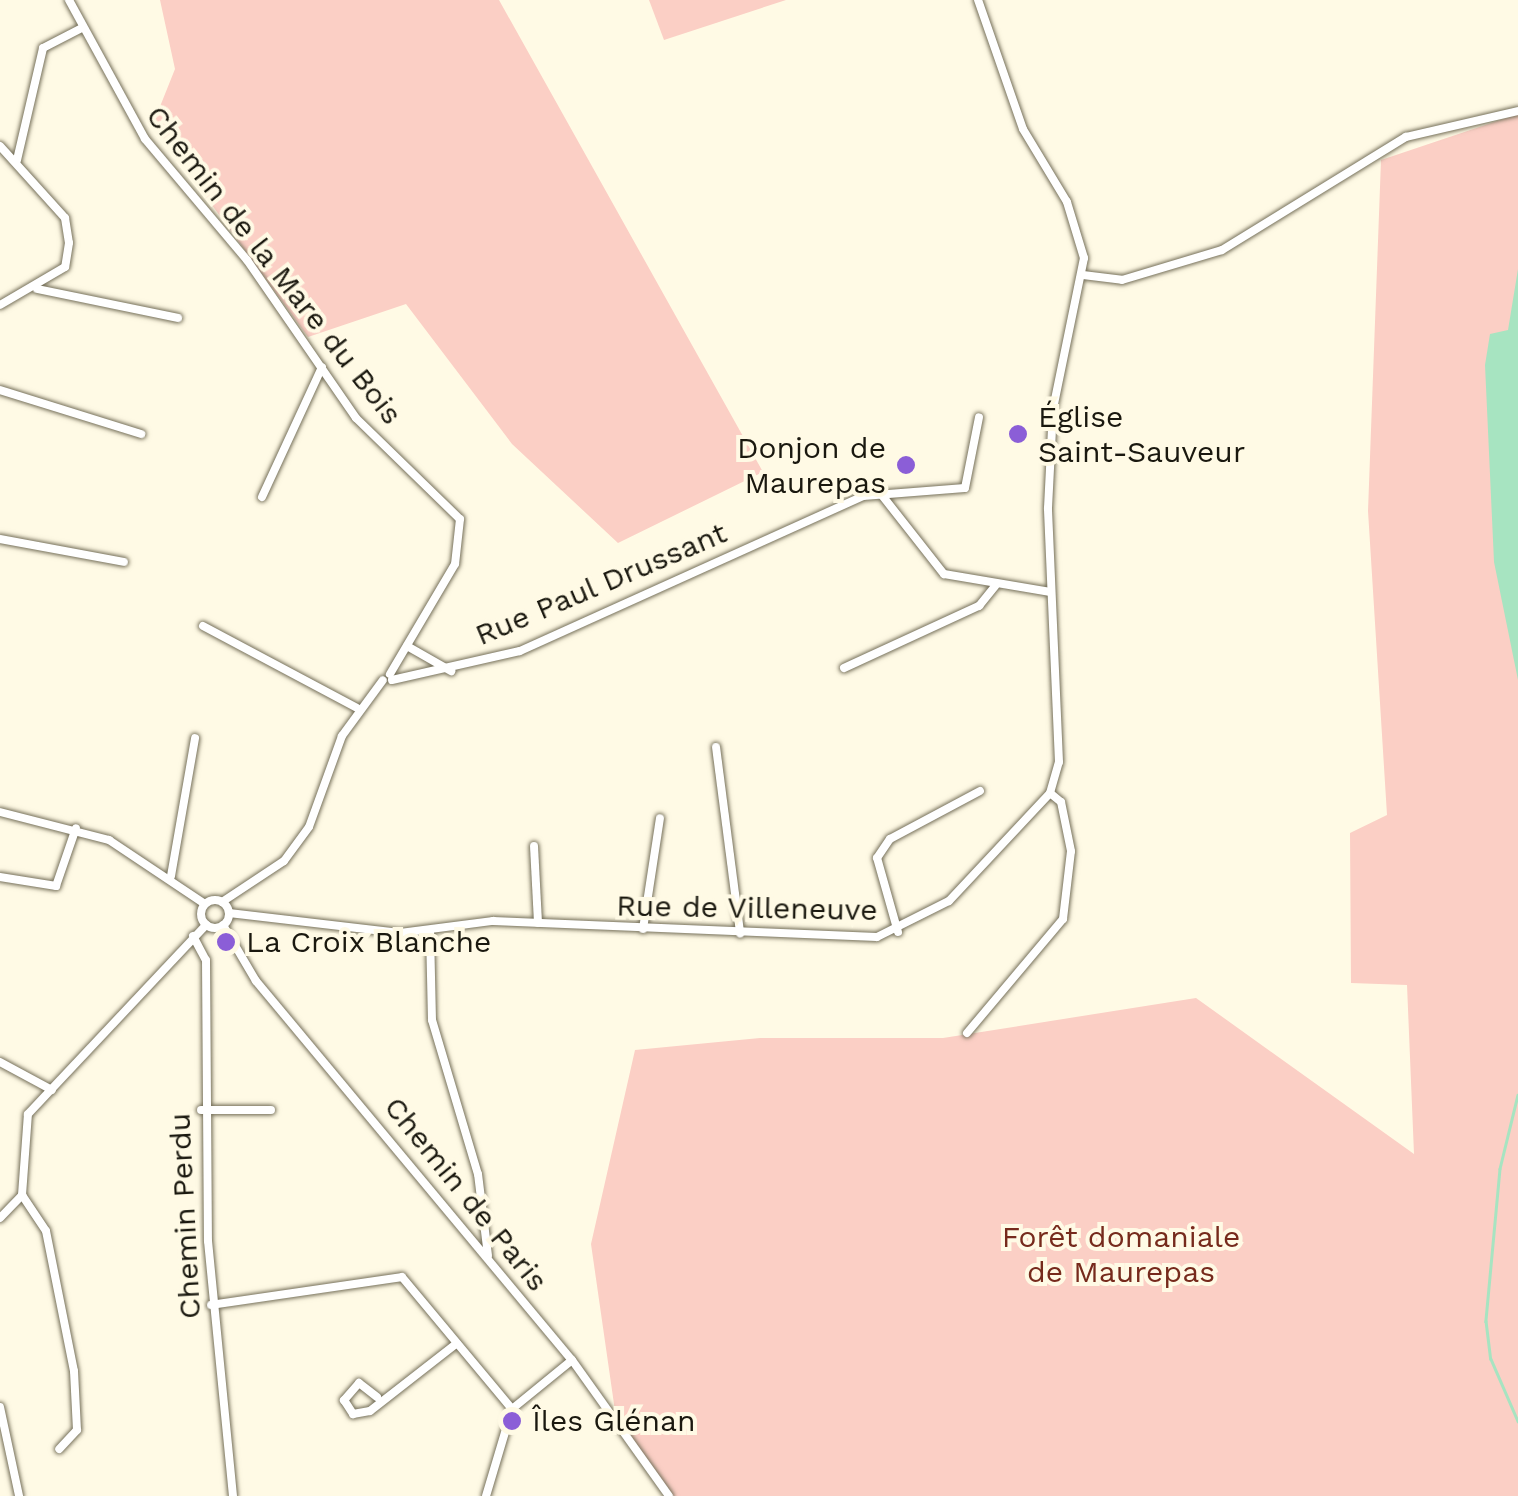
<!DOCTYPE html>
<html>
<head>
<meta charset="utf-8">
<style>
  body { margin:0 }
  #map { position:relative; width:1518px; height:1496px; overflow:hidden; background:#fffae5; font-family:"Work Sans",sans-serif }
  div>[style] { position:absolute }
  .green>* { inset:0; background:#fbcfc5 }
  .water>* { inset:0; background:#a7e4c1 }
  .stream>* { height:2.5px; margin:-1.25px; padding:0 1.25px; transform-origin:1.25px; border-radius:1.25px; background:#a7e4c1 }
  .roads { filter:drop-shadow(0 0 2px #76705a) drop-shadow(0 0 2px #76705a) }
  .street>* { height:8px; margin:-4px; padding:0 4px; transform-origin:4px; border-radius:4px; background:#fff }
  .street>.ring { margin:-4px; padding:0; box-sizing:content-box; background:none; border:8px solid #fff; border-radius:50% }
  .dots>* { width:28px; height:28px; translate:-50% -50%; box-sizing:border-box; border:5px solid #fffae5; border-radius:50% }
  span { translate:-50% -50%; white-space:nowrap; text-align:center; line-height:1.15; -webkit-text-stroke:8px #fffae5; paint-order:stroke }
  .street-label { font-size:30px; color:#1a180f }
  .poi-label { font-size:30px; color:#1a180f }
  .left { translate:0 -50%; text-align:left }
  .right { translate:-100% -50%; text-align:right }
  .park-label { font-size:30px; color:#762a1c }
</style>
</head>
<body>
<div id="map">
  <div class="green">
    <i style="clip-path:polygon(160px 0,499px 0,763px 472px,618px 543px,512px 444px,406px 304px,308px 337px,153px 124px,175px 69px)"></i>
    <i style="clip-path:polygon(649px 0,786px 0,664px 40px)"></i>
    <i style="clip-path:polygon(1518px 114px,1518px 1496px,670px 1496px,615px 1411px,591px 1244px,635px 1050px,760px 1038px,943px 1038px,1196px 998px,1414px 1154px,1407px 985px,1351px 983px,1350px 833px,1387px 815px,1368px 511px,1381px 160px)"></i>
  </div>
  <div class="water">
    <i style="clip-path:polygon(1518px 269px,1518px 680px,1494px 562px,1485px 365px,1490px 334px,1508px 330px)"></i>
  </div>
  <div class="stream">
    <i style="left:1518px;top:1095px;width:76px;rotate:103.7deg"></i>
    <i style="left:1500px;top:1169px;width:153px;rotate:95.3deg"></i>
    <i style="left:1486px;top:1321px;width:38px;rotate:83deg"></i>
    <i style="left:1491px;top:1359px;width:68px;rotate:66.5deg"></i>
  </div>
  <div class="roads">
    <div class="street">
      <i style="left:69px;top:0;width:158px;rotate:61.3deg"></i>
      <i style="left:145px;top:139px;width:158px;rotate:49.9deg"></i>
      <i style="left:247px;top:260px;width:192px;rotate:55.4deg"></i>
      <i style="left:356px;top:418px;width:145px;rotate:44.2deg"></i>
      <i style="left:460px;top:519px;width:45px;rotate:96.3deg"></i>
      <i style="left:455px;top:564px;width:128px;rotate:120.6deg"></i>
      <i style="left:0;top:146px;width:97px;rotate:47.9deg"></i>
      <i style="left:65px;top:218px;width:25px;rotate:81deg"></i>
      <i style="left:69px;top:243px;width:24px;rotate:99deg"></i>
      <i style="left:65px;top:267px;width:75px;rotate:149.7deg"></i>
      <i style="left:17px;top:160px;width:115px;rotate:-76.9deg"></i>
      <i style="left:43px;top:48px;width:42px;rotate:-27.2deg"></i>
      <i style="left:1083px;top:275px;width:39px;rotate:7deg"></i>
      <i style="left:1122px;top:280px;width:104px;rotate:-16.7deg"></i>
      <i style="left:1222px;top:250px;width:216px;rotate:-31.6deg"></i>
      <i style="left:1406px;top:137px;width:115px;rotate:-13.1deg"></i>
      <i style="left:37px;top:289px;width:144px;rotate:11.6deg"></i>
      <i style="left:0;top:390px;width:148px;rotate:17.3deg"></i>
      <i style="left:881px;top:494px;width:102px;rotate:51.8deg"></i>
      <i style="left:944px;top:574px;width:108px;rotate:9.6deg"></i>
      <i style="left:262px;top:497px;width:143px;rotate:-65.2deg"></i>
      <i style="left:0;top:539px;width:126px;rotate:10.5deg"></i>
      <i style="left:203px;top:626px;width:174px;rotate:28deg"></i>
      <i style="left:407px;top:646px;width:51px;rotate:29.6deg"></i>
      <i style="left:844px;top:668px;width:149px;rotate:-24.7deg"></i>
      <i style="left:979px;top:606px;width:26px;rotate:-51deg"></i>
      <i style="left:392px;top:680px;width:131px;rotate:-12.8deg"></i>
      <i style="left:520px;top:651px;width:376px;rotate:-24.3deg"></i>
      <i style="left:863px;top:496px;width:102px;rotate:-4.5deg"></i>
      <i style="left:965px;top:488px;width:72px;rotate:-78.8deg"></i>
      <i style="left:716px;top:747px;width:188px;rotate:82.6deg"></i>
      <i style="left:0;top:812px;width:113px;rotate:14.4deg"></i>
      <i style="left:109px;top:840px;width:115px;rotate:33.7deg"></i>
      <i style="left:534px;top:846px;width:77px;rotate:87deg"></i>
      <i style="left:171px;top:876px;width:140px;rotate:-80.1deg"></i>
      <i style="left:0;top:877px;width:57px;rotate:9.1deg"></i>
      <i style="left:56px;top:886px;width:61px;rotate:-71deg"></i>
      <i class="ring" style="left:201px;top:900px;width:20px;height:20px"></i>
      <i style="left:222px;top:902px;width:74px;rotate:-33.5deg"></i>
      <i style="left:284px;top:861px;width:42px;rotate:-53.7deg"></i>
      <i style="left:309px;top:827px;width:97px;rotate:-70.1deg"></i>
      <i style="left:342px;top:736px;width:69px;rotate:-53.8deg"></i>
      <i style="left:229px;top:913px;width:172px;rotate:6.7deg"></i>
      <i style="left:400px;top:933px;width:94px;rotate:-7.4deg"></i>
      <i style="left:493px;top:921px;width:384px;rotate:2.4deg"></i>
      <i style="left:877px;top:937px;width:80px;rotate:-26.6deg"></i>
      <i style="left:949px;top:901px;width:148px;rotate:-46.9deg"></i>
      <i style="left:1050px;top:793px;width:32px;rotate:-74deg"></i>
      <i style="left:1059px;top:762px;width:254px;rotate:-92.5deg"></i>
      <i style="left:1048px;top:508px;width:99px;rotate:-87.1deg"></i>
      <i style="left:1053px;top:409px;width:154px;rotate:-78.4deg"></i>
      <i style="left:1084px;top:258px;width:59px;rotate:-106.9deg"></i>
      <i style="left:1067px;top:202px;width:85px;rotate:-121.1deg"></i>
      <i style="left:1023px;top:129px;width:137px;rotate:-109.2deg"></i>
      <i style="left:223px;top:925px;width:65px;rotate:59.5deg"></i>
      <i style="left:256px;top:981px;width:493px;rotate:50.2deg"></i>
      <i style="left:572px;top:1360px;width:167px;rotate:54.5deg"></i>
      <i style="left:643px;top:929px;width:112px;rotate:-81.3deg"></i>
      <i style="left:430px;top:932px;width:88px;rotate:88.7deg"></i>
      <i style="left:432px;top:1020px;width:161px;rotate:73.4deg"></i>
      <i style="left:478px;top:1174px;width:82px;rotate:83deg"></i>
      <i style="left:898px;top:932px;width:77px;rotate:-105.8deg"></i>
      <i style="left:877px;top:858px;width:23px;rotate:-56deg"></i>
      <i style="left:890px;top:839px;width:102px;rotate:-28.1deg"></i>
      <i style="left:193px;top:936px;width:27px;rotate:62deg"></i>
      <i style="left:206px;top:960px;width:281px;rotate:89.6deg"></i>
      <i style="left:208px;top:1241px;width:256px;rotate:84.4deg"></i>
      <i style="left:967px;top:1033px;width:149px;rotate:-49.9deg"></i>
      <i style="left:1063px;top:919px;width:68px;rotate:-83.3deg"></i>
      <i style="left:1071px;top:851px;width:50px;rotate:-101.5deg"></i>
      <i style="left:1061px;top:802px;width:14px;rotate:-141deg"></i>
      <i style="left:0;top:1062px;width:59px;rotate:28.3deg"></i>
      <i style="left:201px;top:1110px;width:70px"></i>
      <i style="left:22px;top:1195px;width:43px;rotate:56.3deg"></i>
      <i style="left:46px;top:1231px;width:143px;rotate:78.7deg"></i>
      <i style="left:74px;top:1371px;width:59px;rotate:87.1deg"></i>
      <i style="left:77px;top:1430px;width:26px;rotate:133deg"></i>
      <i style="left:0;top:1218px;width:32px;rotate:-46deg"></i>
      <i style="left:22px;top:1195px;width:81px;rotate:-85.8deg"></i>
      <i style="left:28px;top:1114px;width:260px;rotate:-46.7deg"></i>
      <i style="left:211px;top:1305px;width:193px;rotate:-8.3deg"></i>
      <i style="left:402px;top:1277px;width:172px;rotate:50.2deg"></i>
      <i style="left:377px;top:1397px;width:23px;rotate:-142deg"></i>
      <i style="left:359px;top:1383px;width:23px;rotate:131deg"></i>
      <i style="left:344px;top:1400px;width:17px;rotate:57deg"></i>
      <i style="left:353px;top:1414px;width:17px;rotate:-10deg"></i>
      <i style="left:370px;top:1411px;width:110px;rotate:-38deg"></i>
      <i style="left:0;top:1407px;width:91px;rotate:77.9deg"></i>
      <i style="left:486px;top:1496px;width:91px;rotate:-73.4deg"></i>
      <i style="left:512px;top:1409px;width:77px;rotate:-39.2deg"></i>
    </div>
  </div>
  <div class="dots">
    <i style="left:1018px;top:434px;background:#8b5ed7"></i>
    <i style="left:906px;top:465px;background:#8b5ed7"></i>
    <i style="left:226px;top:942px;background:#8b5ed7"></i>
    <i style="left:512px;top:1421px;background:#8b5ed7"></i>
  </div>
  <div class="street-label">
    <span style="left:274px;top:265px;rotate:52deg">Chemin de la Mare du Bois</span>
    <span style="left:601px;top:584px;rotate:-23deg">Rue Paul Drussant</span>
    <span style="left:747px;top:908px;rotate:1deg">Rue de Villeneuve</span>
    <span style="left:466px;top:1194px;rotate:51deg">Chemin de Paris</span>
    <span style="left:185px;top:1216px;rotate:-93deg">Chemin Perdu</span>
  </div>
  <div class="poi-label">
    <span class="left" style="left:1038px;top:434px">Église<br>Saint-Sauveur</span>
    <span class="right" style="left:886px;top:465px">Donjon de<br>Maurepas</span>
    <span class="left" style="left:246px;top:942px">La Croix Blanche</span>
    <span class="left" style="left:532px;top:1421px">Îles Glénan</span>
  </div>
  <div class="park-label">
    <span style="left:1121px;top:1254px">Forêt domaniale<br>de Maurepas</span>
  </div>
</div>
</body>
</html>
